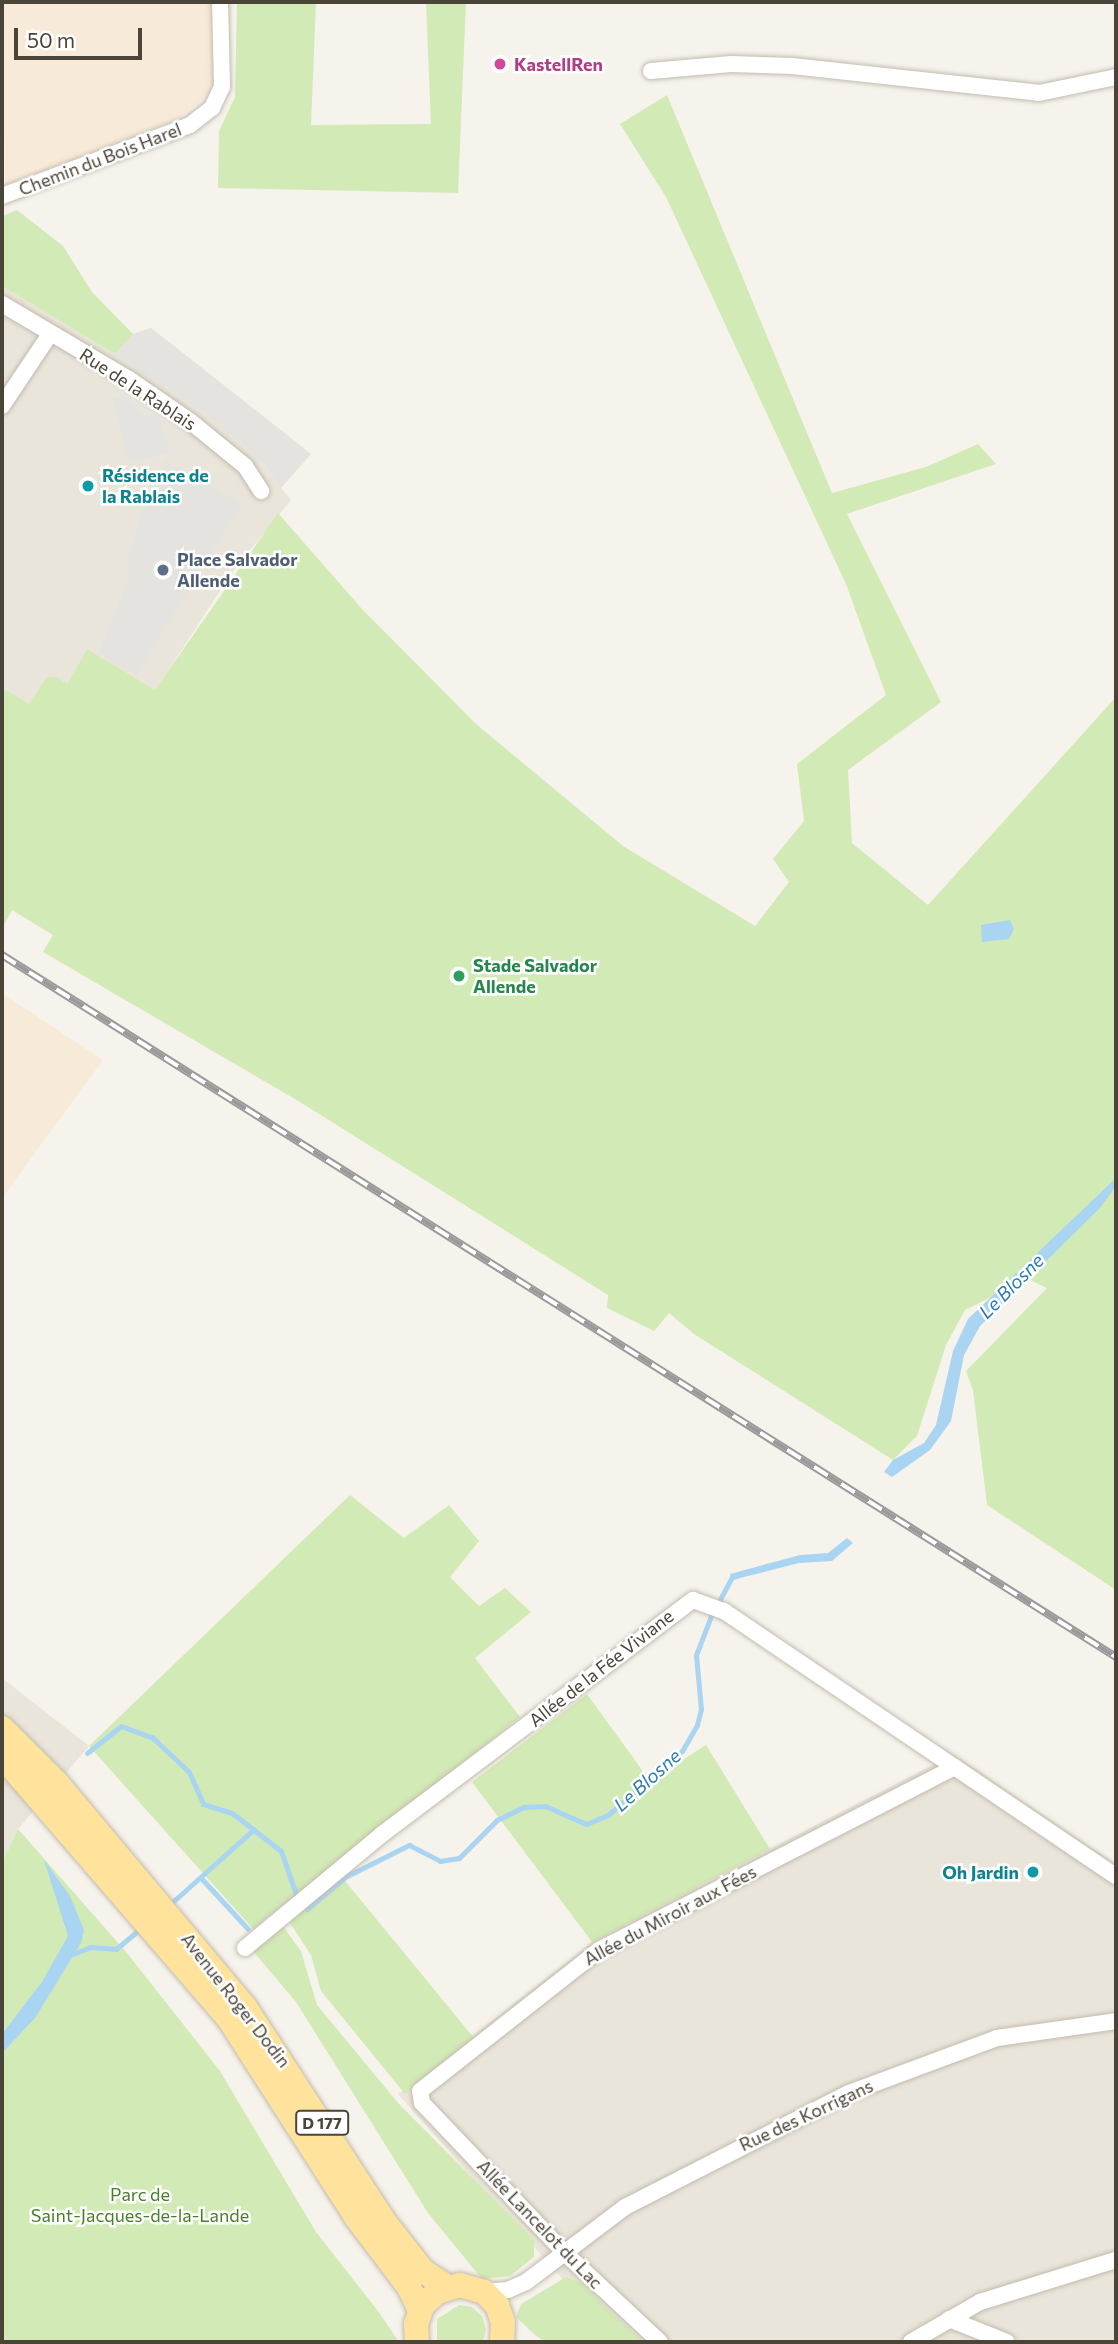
<!DOCTYPE html>
<html>
<head>
<meta charset="utf-8">
<style>
  body { margin:0 }
  #map { position:relative; width:1118px; height:2344px; overflow:hidden; background:#f6f3ec; font-family:Commissioner,sans-serif }
  div>[style] { position:absolute }
  .residential>* { inset:0; background:#eae5da }
  .commercial>* { inset:0; background:#f7ead8 }
  .green>* { inset:0; background:#d2eab5 }
  .parking>* { inset:0; background:#e5e3e0 }
  .water>* { inset:0; background:#a9d4f2 }
  .stream>* { height:5px; margin:-2.5px; padding:0 2.5px; transform-origin:2.5px; border-radius:2.5px; background:#a9d4f2 }
  .roads { filter:drop-shadow(0 0 2px #c2bbae) drop-shadow(0 0 2px #c2bbae) }
  .street>* { height:16px; margin:-8px; padding:0 8px; transform-origin:8px; border-radius:8px; background:#fff }
  .primary>* { height:24px; margin:-12px; padding:0 12px; transform-origin:12px; border-radius:12px; background:#ffe39c }
  .rail>* { height:8px; margin-top:-4px; transform-origin:0; background:repeating-linear-gradient(90deg,#fff 0 16px,#9a9a9a 0 32px); box-sizing:border-box; border-block:2px solid #9a9a9a }
  .dots>* { width:19px; height:19px; translate:-50% -50%; box-sizing:border-box; border:4px solid #fff; border-radius:50% }
  span { translate:-50% -50%; white-space:nowrap; text-align:center; line-height:1.15; -webkit-text-stroke:5px #fff; paint-order:stroke }
  .shield-label span { padding:2px 5px; background:#fff; border:2px solid; border-radius:5px; -webkit-text-stroke-width:0 }
  .shield-label { font-size:16px; color:#4b4439; font-weight:700 }
  .hotel-label { font-size:18px; color:#b23c85; font-weight:700 }
  .left { translate:0 -50%; text-align:left }
  .street-label { font-size:18px; color:#4b4439 }
  .culture-label { font-size:18px; color:#0d838f; font-weight:700 }
  .right { translate:-100% -50%; text-align:right }
  .service-label { font-size:18px; color:#4e5e75; font-weight:700 }
  .leisure-label { font-size:18px; color:#27864d; font-weight:700 }
  .park-label { font-size:18px; color:#4a7f2a }
  .water-label { font-size:19px; color:#2e7ab2; font-style:italic }
  .frame { position:absolute; inset:0; border:4px solid #4b4439; pointer-events:none }
  .scale { position:absolute; left:14px; top:28px; width:128px; height:32px; box-sizing:border-box; border:4px solid #4b4439; border-top:0; padding-left:9px; font-size:21px; line-height:24px; white-space:nowrap; color:#4b4439; -webkit-text-stroke:5px #fff; paint-order:stroke }
</style>
</head>
<body>
<div id="map">
  <div class="residential">
    <i style="clip-path:polygon(2px 286px,115px 354px,133px 334px,151px 328px,311px 454px,281px 488px,291px 500px,233px 571px,155px 691px,87px 649px,67px 684px,29px 704px,2px 687px)"></i>
    <i style="clip-path:polygon(2px 1678px,89px 1746px,18px 1829px,2px 1863px)"></i>
    <i style="clip-path:polygon(954px 1754px,1116px 1864px,1116px 2342px,549px 2342px,567px 2284px,398px 2094px,600px 1936px)"></i>
  </div>
  <div class="commercial">
    <i style="clip-path:polygon(2px 2px,211px 2px,214px 89px,179px 118px,5px 185px)"></i>
    <i style="clip-path:polygon(2px 993px,103px 1060px,2px 1198px)"></i>
  </div>
  <div class="green">
    <i style="clip-path:polygon(237px 2px,316px 2px,311px 125px,431px 124px,426px 2px,466px 2px,458px 193px,218px 188px,219px 131px,235px 97px)"></i>
    <i style="clip-path:polygon(667px 95px,832px 493px,926px 467px,978px 444px,996px 464px,847px 514px,941px 702px,848px 770px,852px 843px,928px 905px,1116px 697px,1116px 1590px,987px 1505px,973px 1390px,966px 1371px,1047px 1288px,1028px 1279px,965px 1310px,946px 1345px,917px 1436px,893px 1460px,694px 1334px,669px 1313px,654px 1331px,607px 1308px,608px 1295px,300px 1102px,43px 952px,53px 935px,12px 910px,2px 929px,2px 687px,29px 704px,46px 678px,56px 677px,67px 684px,87px 649px,155px 690px,278px 513px,362px 609px,476px 724px,623px 846px,755px 926px,789px 882px,773px 859px,804px 821px,797px 764px,886px 695px,846px 584px,666px 197px,620px 124px)"></i>
    <i style="clip-path:polygon(17px 210px,63px 246px,92px 292px,133px 334px,115px 354px,2px 286px,2px 216px)"></i>
    <i style="clip-path:polygon(350px 1495px,404px 1538px,449px 1505px,479px 1541px,450px 1577px,479px 1606px,505px 1588px,531px 1612px,475px 1658px,520px 1717px,253px 1929px,89px 1746px)"></i>
    <i style="clip-path:polygon(587px 1694px,650px 1781px,706px 1745px,770px 1849px,592px 1942px,472px 1782px)"></i>
    <i style="clip-path:polygon(18px 1829px,127px 1953px,220px 2071px,316px 2232px,378px 2311px,397px 2339px,394px 2342px,2px 2342px,2px 1863px)"></i>
    <i style="clip-path:polygon(341px 1876px,474px 2038px,405px 2094px,321px 1991px,311px 1955px,288px 1920px)"></i>
    <i style="clip-path:polygon(282px 1925px,301px 1951px,317px 2005px,399px 2104px,534px 2240px,534px 2257px,510px 2276px,482px 2279px,428px 2213px,296px 2002px,253px 1951px)"></i>
    <i style="clip-path:polygon(566px 2277px,593px 2287px,594px 2296px,643px 2342px,545px 2342px,535px 2335px,516px 2317px,521px 2304px)"></i>
    <i style="clip-path:polygon(459px 2305px,472px 2307px,482px 2316px,486px 2329px,483px 2342px,437px 2342px,437px 2319px)"></i>
  </div>
  <div class="parking">
    <i style="clip-path:polygon(151px 328px,311px 454px,281px 488px,263px 462px,207px 414px,115px 354px,133px 334px)"></i>
    <i style="clip-path:polygon(125px 396px,145px 417px,158px 414px,170px 453px,130px 463px,112px 399px)"></i>
    <i style="clip-path:polygon(164px 459px,242px 504px,136px 675px,99px 653px,129px 578px,127px 561px,142px 510px)"></i>
  </div>
  <div class="water">
    <i style="clip-path:polygon(1010px 920px,1014px 929px,1009px 939px,982px 942px,981px 925px)"></i>
    <i style="clip-path:polygon(1116px 1178px,1116px 1186px,1100px 1208px,980px 1326px,964px 1355px,951px 1421px,930px 1450px,892px 1477px,884px 1472px,893px 1460px,924px 1443px,936px 1425px,953px 1351px,968px 1319px)"></i>
    <i style="clip-path:polygon(847px 1538px,853px 1543px,832px 1561px,799px 1563px,732px 1580px,730px 1574px,800px 1555px,828px 1553px)"></i>
    <i style="clip-path:polygon(44px 1860px,70px 1896px,84px 1930px,81px 1943px,35px 2018px,2px 2053px,2px 2034px,42px 1982px,68px 1936px)"></i>
  </div>
  <div class="stream">
    <i style="left:87px;top:1753px;width:43px;rotate:-38.5deg"></i>
    <i style="left:121px;top:1726px;width:33px;rotate:20deg"></i>
    <i style="left:152px;top:1737px;width:51px;rotate:43.4deg"></i>
    <i style="left:189px;top:1772px;width:35px;rotate:66deg"></i>
    <i style="left:203px;top:1804px;width:30px;rotate:17deg"></i>
    <i style="left:232px;top:1813px;width:62px;rotate:37.8deg"></i>
    <i style="left:281px;top:1851px;width:46px;rotate:70.8deg"></i>
    <i style="left:201px;top:1878px;width:69px;rotate:47.3deg"></i>
    <i style="left:168px;top:1906px;width:115px;rotate:-41.8deg"></i>
    <i style="left:307px;top:1909px;width:50px;rotate:-40.1deg"></i>
    <i style="left:345px;top:1877px;width:72px;rotate:-26.6deg"></i>
    <i style="left:409px;top:1845px;width:35px;rotate:27deg"></i>
    <i style="left:440px;top:1861px;width:19px;rotate:-9deg"></i>
    <i style="left:459px;top:1858px;width:54px;rotate:-45deg"></i>
    <i style="left:497px;top:1820px;width:30px;rotate:-26deg"></i>
    <i style="left:524px;top:1807px;width:21px;rotate:-3deg"></i>
    <i style="left:545px;top:1806px;width:45px;rotate:23.7deg"></i>
    <i style="left:586px;top:1824px;width:24px;rotate:-22deg"></i>
    <i style="left:608px;top:1815px;width:98px;rotate:-40.9deg"></i>
    <i style="left:682px;top:1751px;width:30px;rotate:-60deg"></i>
    <i style="left:697px;top:1725px;width:16px;rotate:-76deg"></i>
    <i style="left:701px;top:1709px;width:54px;rotate:-95.3deg"></i>
    <i style="left:696px;top:1655px;width:42px;rotate:-69deg"></i>
    <i style="left:711px;top:1616px;width:44px;rotate:-61.7deg"></i>
    <i style="left:732px;top:1577px;width:5px;rotate:-11deg"></i>
    <i style="left:73px;top:1954px;width:18px;rotate:-22deg"></i>
    <i style="left:90px;top:1947px;width:26px;rotate:4deg"></i>
    <i style="left:116px;top:1949px;width:33px;rotate:-40deg"></i>
  </div>
  <div class="roads">
    <div class="street">
      <i style="left:651px;top:71px;width:80px;rotate:-5deg"></i>
      <i style="left:731px;top:64px;width:61px;rotate:1.9deg"></i>
      <i style="left:792px;top:66px;width:248px;rotate:6.2deg"></i>
      <i style="left:1039px;top:93px;width:79px;rotate:-11.7deg"></i>
      <i style="left:2px;top:196px;width:201px;rotate:-20.7deg"></i>
      <i style="left:190px;top:125px;width:28px;rotate:-38deg"></i>
      <i style="left:212px;top:108px;width:23px;rotate:-65deg"></i>
      <i style="left:222px;top:87px;width:85px;rotate:-91.3deg"></i>
      <i style="left:2px;top:304px;width:147px;rotate:30.6deg"></i>
      <i style="left:129px;top:379px;width:75px;rotate:34.7deg"></i>
      <i style="left:191px;top:422px;width:70px;rotate:39.2deg"></i>
      <i style="left:245px;top:466px;width:30px;rotate:57deg"></i>
      <i style="left:2px;top:406px;width:87px;rotate:-56.3deg"></i>
      <i style="left:245px;top:1948px;width:177px;rotate:-39.7deg"></i>
      <i style="left:381px;top:1835px;width:391px;rotate:-37deg"></i>
      <i style="left:693px;top:1600px;width:33px;rotate:20deg"></i>
      <i style="left:724px;top:1611px;width:473px;rotate:34.1deg"></i>
      <i style="left:484px;top:2292px;width:24px;rotate:-5deg"></i>
      <i style="left:508px;top:2290px;width:20px;rotate:-24deg"></i>
      <i style="left:526px;top:2282px;width:124px;rotate:-37.1deg"></i>
      <i style="left:625px;top:2207px;width:251px;rotate:-27deg"></i>
      <i style="left:849px;top:2093px;width:158px;rotate:-20.4deg"></i>
      <i style="left:997px;top:2038px;width:120px;rotate:-8.1deg"></i>
      <i style="left:949px;top:2319px;width:62px;rotate:21.6deg"></i>
      <i style="left:660px;top:2342px;width:129px;rotate:-136.9deg"></i>
      <i style="left:566px;top:2254px;width:209px;rotate:-133.6deg"></i>
      <i style="left:422px;top:2103px;width:12px;rotate:-99deg"></i>
      <i style="left:420px;top:2091px;width:228px;rotate:-38.2deg"></i>
      <i style="left:599px;top:1950px;width:400px;rotate:-27.2deg"></i>
      <i style="left:911px;top:2342px;width:80px;rotate:-30.1deg"></i>
      <i style="left:980px;top:2302px;width:142px;rotate:-17.2deg"></i>
    </div>
    <div class="primary">
      <i style="left:2px;top:1728px;width:76px;rotate:45deg"></i>
      <i style="left:56px;top:1782px;width:294px;rotate:50deg"></i>
      <i style="left:245px;top:2007px;width:259px;rotate:57deg"></i>
      <i style="left:386px;top:2224px;width:60px;rotate:51.8deg"></i>
      <i style="left:423px;top:2271px;width:30px;rotate:33deg"></i>
      <i style="left:2px;top:1756px;width:347px;rotate:49.2deg"></i>
      <i style="left:229px;top:2019px;width:235px;rotate:57.3deg"></i>
      <i style="left:356px;top:2217px;width:88px;rotate:52.9deg"></i>
      <i style="left:409px;top:2287px;width:26px;rotate:65deg"></i>
      <i style="left:417px;top:2342px;width:18px;rotate:-93deg"></i>
      <i style="left:416px;top:2324px;width:20px;rotate:-70deg"></i>
      <i style="left:423px;top:2305px;width:19px;rotate:-43deg"></i>
      <i style="left:437px;top:2292px;width:24px;rotate:-17deg"></i>
      <i style="left:460px;top:2285px;width:25px;rotate:16deg"></i>
      <i style="left:484px;top:2292px;width:18px;rotate:45deg"></i>
      <i style="left:497px;top:2305px;width:18px;rotate:71deg"></i>
      <i style="left:503px;top:2322px;width:20px;rotate:93deg"></i>
    </div>
  </div>
  <div class="rail">
    <i style="left:2px;top:955px;width:1317px;rotate:32.22deg"></i>
  </div>
  <div class="dots">
    <i style="left:500px;top:64px;background:#d1479c"></i>
    <i style="left:88px;top:486px;background:#0f9aa8"></i>
    <i style="left:163px;top:570px;background:#5c6f8a"></i>
    <i style="left:459px;top:976px;background:#2e9e5b"></i>
    <i style="left:1033px;top:1872px;background:#0f9aa8"></i>
  </div>
  <div class="shield-label">
    <span style="left:322px;top:2123px">D 177</span>
  </div>
  <div class="hotel-label">
    <span class="left" style="left:514px;top:64px">KastellRen</span>
  </div>
  <div class="street-label">
    <span style="left:100px;top:159px;rotate:-21deg">Chemin du Bois Harel</span>
    <span style="left:138px;top:389px;rotate:33deg">Rue de la Rablais</span>
    <span style="left:601px;top:1668px;rotate:-38deg">Allée de la Fée Viviane</span>
    <span style="left:670px;top:1915px;rotate:-28deg">Allée du Miroir aux Fées</span>
    <span style="left:236px;top:2000px;rotate:52deg">Avenue Roger Dodin</span>
    <span style="left:806px;top:2115px;rotate:-25deg">Rue des Korrigans</span>
    <span style="left:540px;top:2224px;rotate:46deg">Allée Lancelot du Lac</span>
  </div>
  <div class="culture-label">
    <span class="left" style="left:102px;top:486px">Résidence de<br>la Rablais</span>
    <span class="right" style="left:1019px;top:1872px">Oh Jardin</span>
  </div>
  <div class="service-label">
    <span class="left" style="left:177px;top:570px">Place Salvador<br>Allende</span>
  </div>
  <div class="leisure-label">
    <span class="left" style="left:473px;top:976px">Stade Salvador<br>Allende</span>
  </div>
  <div class="park-label">
    <span style="left:140px;top:2205px">Parc de<br>Saint-Jacques-de-la-Lande</span>
  </div>
  <div class="water-label">
    <span style="left:1011px;top:1286px;rotate:-45deg">Le Blosne</span>
    <span style="left:647px;top:1780px;rotate:-42deg">Le Blosne</span>
  </div>
  <div class="frame"></div>
  <div class="scale">50 m</div>
</div>
</body>
</html>
